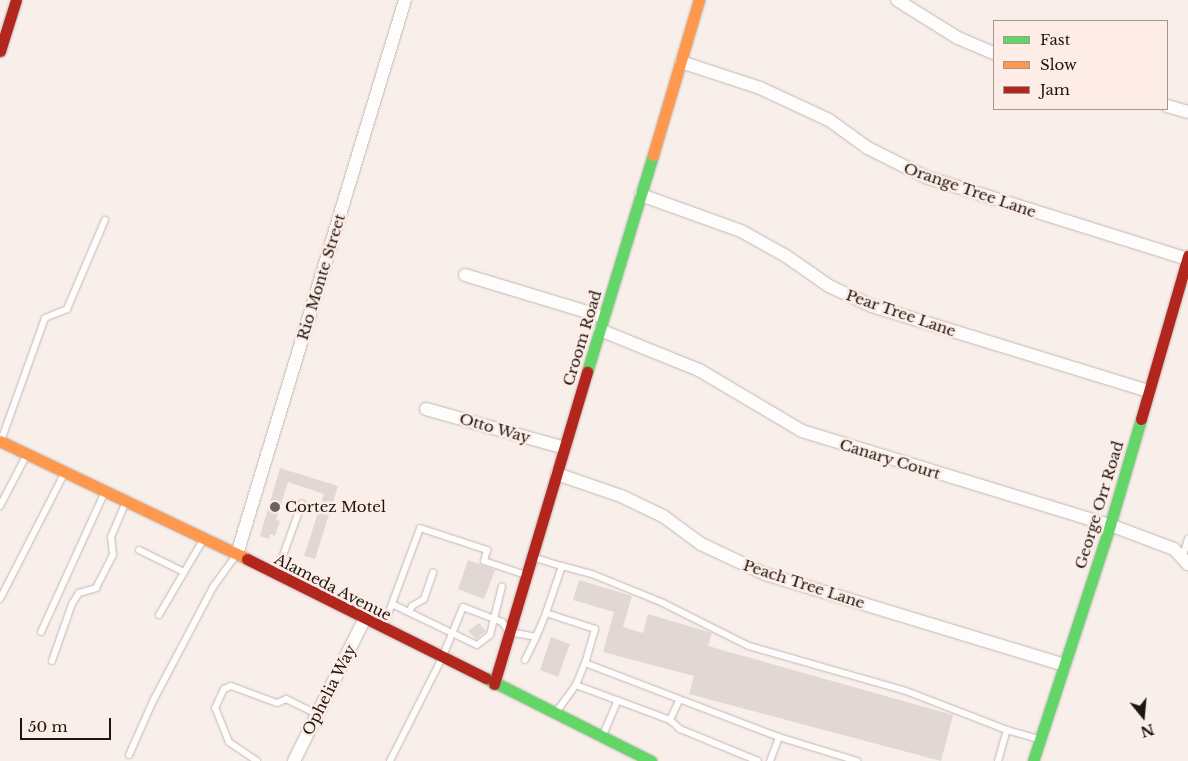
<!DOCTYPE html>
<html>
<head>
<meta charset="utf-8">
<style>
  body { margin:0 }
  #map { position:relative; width:1188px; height:761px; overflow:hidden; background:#f8efeb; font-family:"Libre Baskerville",serif }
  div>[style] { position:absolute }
  .building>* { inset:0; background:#e1d8d4 }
  .roads { filter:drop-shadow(0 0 1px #c0b8b4) drop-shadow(0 0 1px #c0b8b4) }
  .lane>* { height:6px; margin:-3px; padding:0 3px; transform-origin:3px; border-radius:3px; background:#fefdfc }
  .street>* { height:12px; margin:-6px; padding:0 6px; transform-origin:6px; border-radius:6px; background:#fefdfc }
  .fast>* { height:11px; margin:-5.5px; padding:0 5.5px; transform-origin:5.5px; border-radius:5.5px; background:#63d668 }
  .slow>* { height:11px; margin:-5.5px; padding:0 5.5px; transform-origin:5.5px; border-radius:5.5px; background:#ff974d }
  .jam>* { height:11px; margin:-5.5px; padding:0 5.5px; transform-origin:5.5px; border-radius:5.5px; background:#b3261e }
  .dots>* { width:14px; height:14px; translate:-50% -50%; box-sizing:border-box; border:2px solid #fdede6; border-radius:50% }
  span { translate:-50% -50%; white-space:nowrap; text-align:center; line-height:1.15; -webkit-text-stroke:5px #fdede6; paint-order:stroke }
  .street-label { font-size:15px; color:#1e1511 }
  .poi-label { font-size:15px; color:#1e1511 }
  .left { translate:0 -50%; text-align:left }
  .legend { position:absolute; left:993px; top:20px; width:175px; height:90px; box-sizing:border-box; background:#fdede6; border:1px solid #a49791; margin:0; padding:6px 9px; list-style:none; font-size:15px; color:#1e1511 }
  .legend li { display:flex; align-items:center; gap:10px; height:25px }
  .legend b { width:25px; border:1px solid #a49791 }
  .north { position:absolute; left:1118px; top:691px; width:50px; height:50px; -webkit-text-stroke:4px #fdede6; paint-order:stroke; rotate:163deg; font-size:14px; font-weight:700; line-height:20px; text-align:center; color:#1e1511 }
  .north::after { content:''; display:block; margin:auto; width:18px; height:22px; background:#1e1511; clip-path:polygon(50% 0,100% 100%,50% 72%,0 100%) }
  .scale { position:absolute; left:20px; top:718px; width:91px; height:22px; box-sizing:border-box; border:2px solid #1e1511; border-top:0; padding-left:6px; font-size:15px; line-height:18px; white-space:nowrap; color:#1e1511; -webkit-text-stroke:4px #fdede6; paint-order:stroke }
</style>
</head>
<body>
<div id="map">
  <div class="building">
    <i style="clip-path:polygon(280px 468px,338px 486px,315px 559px,304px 556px,324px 494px,288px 482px,276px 520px,280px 521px,275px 536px,270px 534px,269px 539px,260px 536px)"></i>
    <i style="clip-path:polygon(468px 560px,495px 570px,484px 599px,458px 589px)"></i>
    <i style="clip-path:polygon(579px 580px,632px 596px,623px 627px,643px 633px,648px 614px,712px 633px,708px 646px,953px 715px,941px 761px,689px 694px,694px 676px,603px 652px,614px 612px,573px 600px)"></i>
    <i style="clip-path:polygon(479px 623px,486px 631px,476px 639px,468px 631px)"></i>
    <i style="clip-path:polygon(551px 637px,570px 644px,558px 677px,540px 670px)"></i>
  </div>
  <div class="roads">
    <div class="lane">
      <i style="left:2px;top:438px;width:127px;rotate:-70.3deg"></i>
      <i style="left:45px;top:318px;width:24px;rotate:-22deg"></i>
      <i style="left:67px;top:309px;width:97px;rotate:-66.9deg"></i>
      <i style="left:0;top:506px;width:56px;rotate:-62.5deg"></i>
      <i style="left:139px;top:550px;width:50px;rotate:26.1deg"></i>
      <i style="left:1183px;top:556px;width:18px;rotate:-74deg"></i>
      <i style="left:532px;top:557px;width:31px;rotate:17deg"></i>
      <i style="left:562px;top:566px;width:50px;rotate:108.8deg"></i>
      <i style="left:546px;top:613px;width:52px;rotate:18.1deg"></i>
      <i style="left:595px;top:629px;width:35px;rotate:106deg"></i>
      <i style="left:585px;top:663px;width:208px;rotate:20.9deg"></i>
      <i style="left:562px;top:566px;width:31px;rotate:15deg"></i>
      <i style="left:592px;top:574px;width:77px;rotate:22.2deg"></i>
      <i style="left:663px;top:603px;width:96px;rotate:26.6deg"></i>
      <i style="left:749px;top:646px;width:163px;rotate:16deg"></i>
      <i style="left:906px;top:691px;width:108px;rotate:21.1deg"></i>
      <i style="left:277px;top:572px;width:73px;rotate:-70.1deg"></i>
      <i style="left:0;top:599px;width:140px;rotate:-62.9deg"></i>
      <i style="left:392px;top:604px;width:94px;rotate:25.8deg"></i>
      <i style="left:477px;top:645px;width:16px;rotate:-38deg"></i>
      <i style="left:490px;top:635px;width:50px;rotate:-76.2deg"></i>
      <i style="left:409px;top:612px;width:7px;rotate:-63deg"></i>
      <i style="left:412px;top:606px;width:14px;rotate:-30deg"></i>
      <i style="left:424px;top:599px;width:28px;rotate:-71deg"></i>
      <i style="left:159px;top:615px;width:87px;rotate:-59.6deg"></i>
      <i style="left:384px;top:625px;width:103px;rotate:-69.6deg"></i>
      <i style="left:420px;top:528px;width:71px;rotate:18.2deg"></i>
      <i style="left:487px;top:550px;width:11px;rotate:105deg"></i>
      <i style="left:484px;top:561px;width:44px;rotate:18.4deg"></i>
      <i style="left:41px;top:632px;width:152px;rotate:-65.5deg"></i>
      <i style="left:525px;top:660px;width:25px;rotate:-64deg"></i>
      <i style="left:52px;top:661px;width:60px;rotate:-70.7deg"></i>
      <i style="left:72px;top:604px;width:13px;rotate:-58deg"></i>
      <i style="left:79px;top:593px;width:18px;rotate:-16deg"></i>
      <i style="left:96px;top:588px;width:37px;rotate:-63deg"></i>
      <i style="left:113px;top:555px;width:18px;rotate:-96deg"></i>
      <i style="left:111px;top:537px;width:36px;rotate:-67deg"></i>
      <i style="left:576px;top:685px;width:100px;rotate:20.4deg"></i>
      <i style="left:670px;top:720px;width:13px;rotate:42deg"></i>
      <i style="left:680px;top:729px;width:84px;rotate:22.3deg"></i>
      <i style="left:557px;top:711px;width:32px;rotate:-54deg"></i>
      <i style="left:576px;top:685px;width:24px;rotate:-68deg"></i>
      <i style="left:670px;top:720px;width:21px;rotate:-65deg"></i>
      <i style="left:603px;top:735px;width:38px;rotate:-67deg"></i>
      <i style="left:129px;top:755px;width:59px;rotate:-66deg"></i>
      <i style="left:153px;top:701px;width:129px;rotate:-62.2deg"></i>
      <i style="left:213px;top:587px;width:39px;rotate:-54deg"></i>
      <i style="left:257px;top:761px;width:34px;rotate:-146deg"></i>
      <i style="left:229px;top:742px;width:37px;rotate:-112deg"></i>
      <i style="left:215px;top:708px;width:21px;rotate:-65deg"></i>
      <i style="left:224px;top:689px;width:8px;rotate:-23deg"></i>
      <i style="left:231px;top:686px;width:49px;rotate:20.3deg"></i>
      <i style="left:277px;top:703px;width:10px;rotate:-24deg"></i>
      <i style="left:286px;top:699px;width:34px;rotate:26deg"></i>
      <i style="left:390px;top:761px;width:115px;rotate:-63.2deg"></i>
      <i style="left:442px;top:658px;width:55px;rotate:-67.6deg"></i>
      <i style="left:463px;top:607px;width:42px;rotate:21deg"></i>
      <i style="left:502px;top:622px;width:12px;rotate:55deg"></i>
      <i style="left:509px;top:632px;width:27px;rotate:10deg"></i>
      <i style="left:536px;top:637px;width:26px;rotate:-67deg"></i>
      <i style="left:770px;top:761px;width:26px;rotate:-69deg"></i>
      <i style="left:779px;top:737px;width:82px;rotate:17.1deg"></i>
      <i style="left:998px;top:761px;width:32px;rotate:-74deg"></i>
      <i style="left:1007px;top:730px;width:33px;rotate:16deg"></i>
    </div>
    <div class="street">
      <i style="left:897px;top:0;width:72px;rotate:31.9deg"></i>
      <i style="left:958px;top:38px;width:39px;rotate:23deg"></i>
      <i style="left:681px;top:62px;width:83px;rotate:18.2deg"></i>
      <i style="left:760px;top:88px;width:76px;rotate:24.9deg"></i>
      <i style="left:829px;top:120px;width:48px;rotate:35.7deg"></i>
      <i style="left:868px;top:148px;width:65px;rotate:26.6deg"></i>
      <i style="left:926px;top:177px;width:274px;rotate:17.4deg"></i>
      <i style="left:1167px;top:106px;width:22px;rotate:16deg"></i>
      <i style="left:641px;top:195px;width:106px;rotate:19.8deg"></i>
      <i style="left:741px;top:231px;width:51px;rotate:29.1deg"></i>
      <i style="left:786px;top:256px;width:52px;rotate:34.9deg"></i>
      <i style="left:829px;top:286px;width:47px;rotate:24.9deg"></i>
      <i style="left:872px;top:306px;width:289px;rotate:17.1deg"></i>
      <i style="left:465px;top:275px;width:145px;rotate:16.8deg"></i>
      <i style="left:600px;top:330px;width:107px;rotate:22deg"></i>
      <i style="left:699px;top:370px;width:120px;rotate:30.6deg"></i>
      <i style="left:802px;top:431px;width:322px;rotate:17deg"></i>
      <i style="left:1110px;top:525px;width:68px;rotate:20.6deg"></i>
      <i style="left:1174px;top:549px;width:21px;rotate:47deg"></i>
      <i style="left:426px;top:409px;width:144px;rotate:15.7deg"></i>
      <i style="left:557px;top:474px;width:68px;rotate:19deg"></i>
      <i style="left:621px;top:496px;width:47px;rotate:25.5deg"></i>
      <i style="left:663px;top:516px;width:47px;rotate:36.4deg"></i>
      <i style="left:701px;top:544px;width:71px;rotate:25.1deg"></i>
      <i style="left:765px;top:574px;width:313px;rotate:16.9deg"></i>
      <i style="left:237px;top:554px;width:579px;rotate:-73.13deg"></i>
      <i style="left:294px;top:761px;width:157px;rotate:-63.6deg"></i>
    </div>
    <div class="fast">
      <i style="left:587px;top:372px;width:227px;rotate:-73.1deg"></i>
      <i style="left:486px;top:678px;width:185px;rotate:26.7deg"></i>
      <i style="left:1033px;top:761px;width:248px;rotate:-71.9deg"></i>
      <i style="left:1110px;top:525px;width:110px;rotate:-73.7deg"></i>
    </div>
    <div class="slow">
      <i style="left:653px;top:155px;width:162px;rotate:-73.5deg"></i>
      <i style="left:0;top:441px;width:274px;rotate:25.5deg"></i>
    </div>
    <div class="jam">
      <i style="left:0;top:51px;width:53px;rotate:-72.6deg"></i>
      <i style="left:1141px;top:419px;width:170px;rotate:-73.9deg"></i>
      <i style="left:247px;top:559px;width:267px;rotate:26.5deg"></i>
      <i style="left:494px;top:684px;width:326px;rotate:-73.4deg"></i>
    </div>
  </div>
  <div class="dots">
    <i style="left:275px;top:507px;background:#6a615d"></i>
  </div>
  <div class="street-label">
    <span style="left:970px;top:190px;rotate:19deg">Orange Tree Lane</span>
    <span style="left:321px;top:277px;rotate:-73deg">Rio Monte Street</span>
    <span style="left:901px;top:313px;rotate:19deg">Pear Tree Lane</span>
    <span style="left:582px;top:338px;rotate:-73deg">Croom Road</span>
    <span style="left:495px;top:428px;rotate:16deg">Otto Way</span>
    <span style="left:890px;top:459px;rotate:17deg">Canary Court</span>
    <span style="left:1099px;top:505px;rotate:-73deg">George Orr Road</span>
    <span style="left:804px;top:584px;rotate:18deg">Peach Tree Lane</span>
    <span style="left:333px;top:587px;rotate:27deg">Alameda Avenue</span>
    <span style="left:329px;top:690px;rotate:-63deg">Ophelia Way</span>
  </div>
  <div class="poi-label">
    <span class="left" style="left:285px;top:507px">Cortez Motel</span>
  </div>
  <ul class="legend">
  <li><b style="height:6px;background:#63d668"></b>Fast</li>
  <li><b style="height:6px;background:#ff974d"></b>Slow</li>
  <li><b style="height:6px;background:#b3261e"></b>Jam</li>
  </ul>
  <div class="north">N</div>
  <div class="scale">50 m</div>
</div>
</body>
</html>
